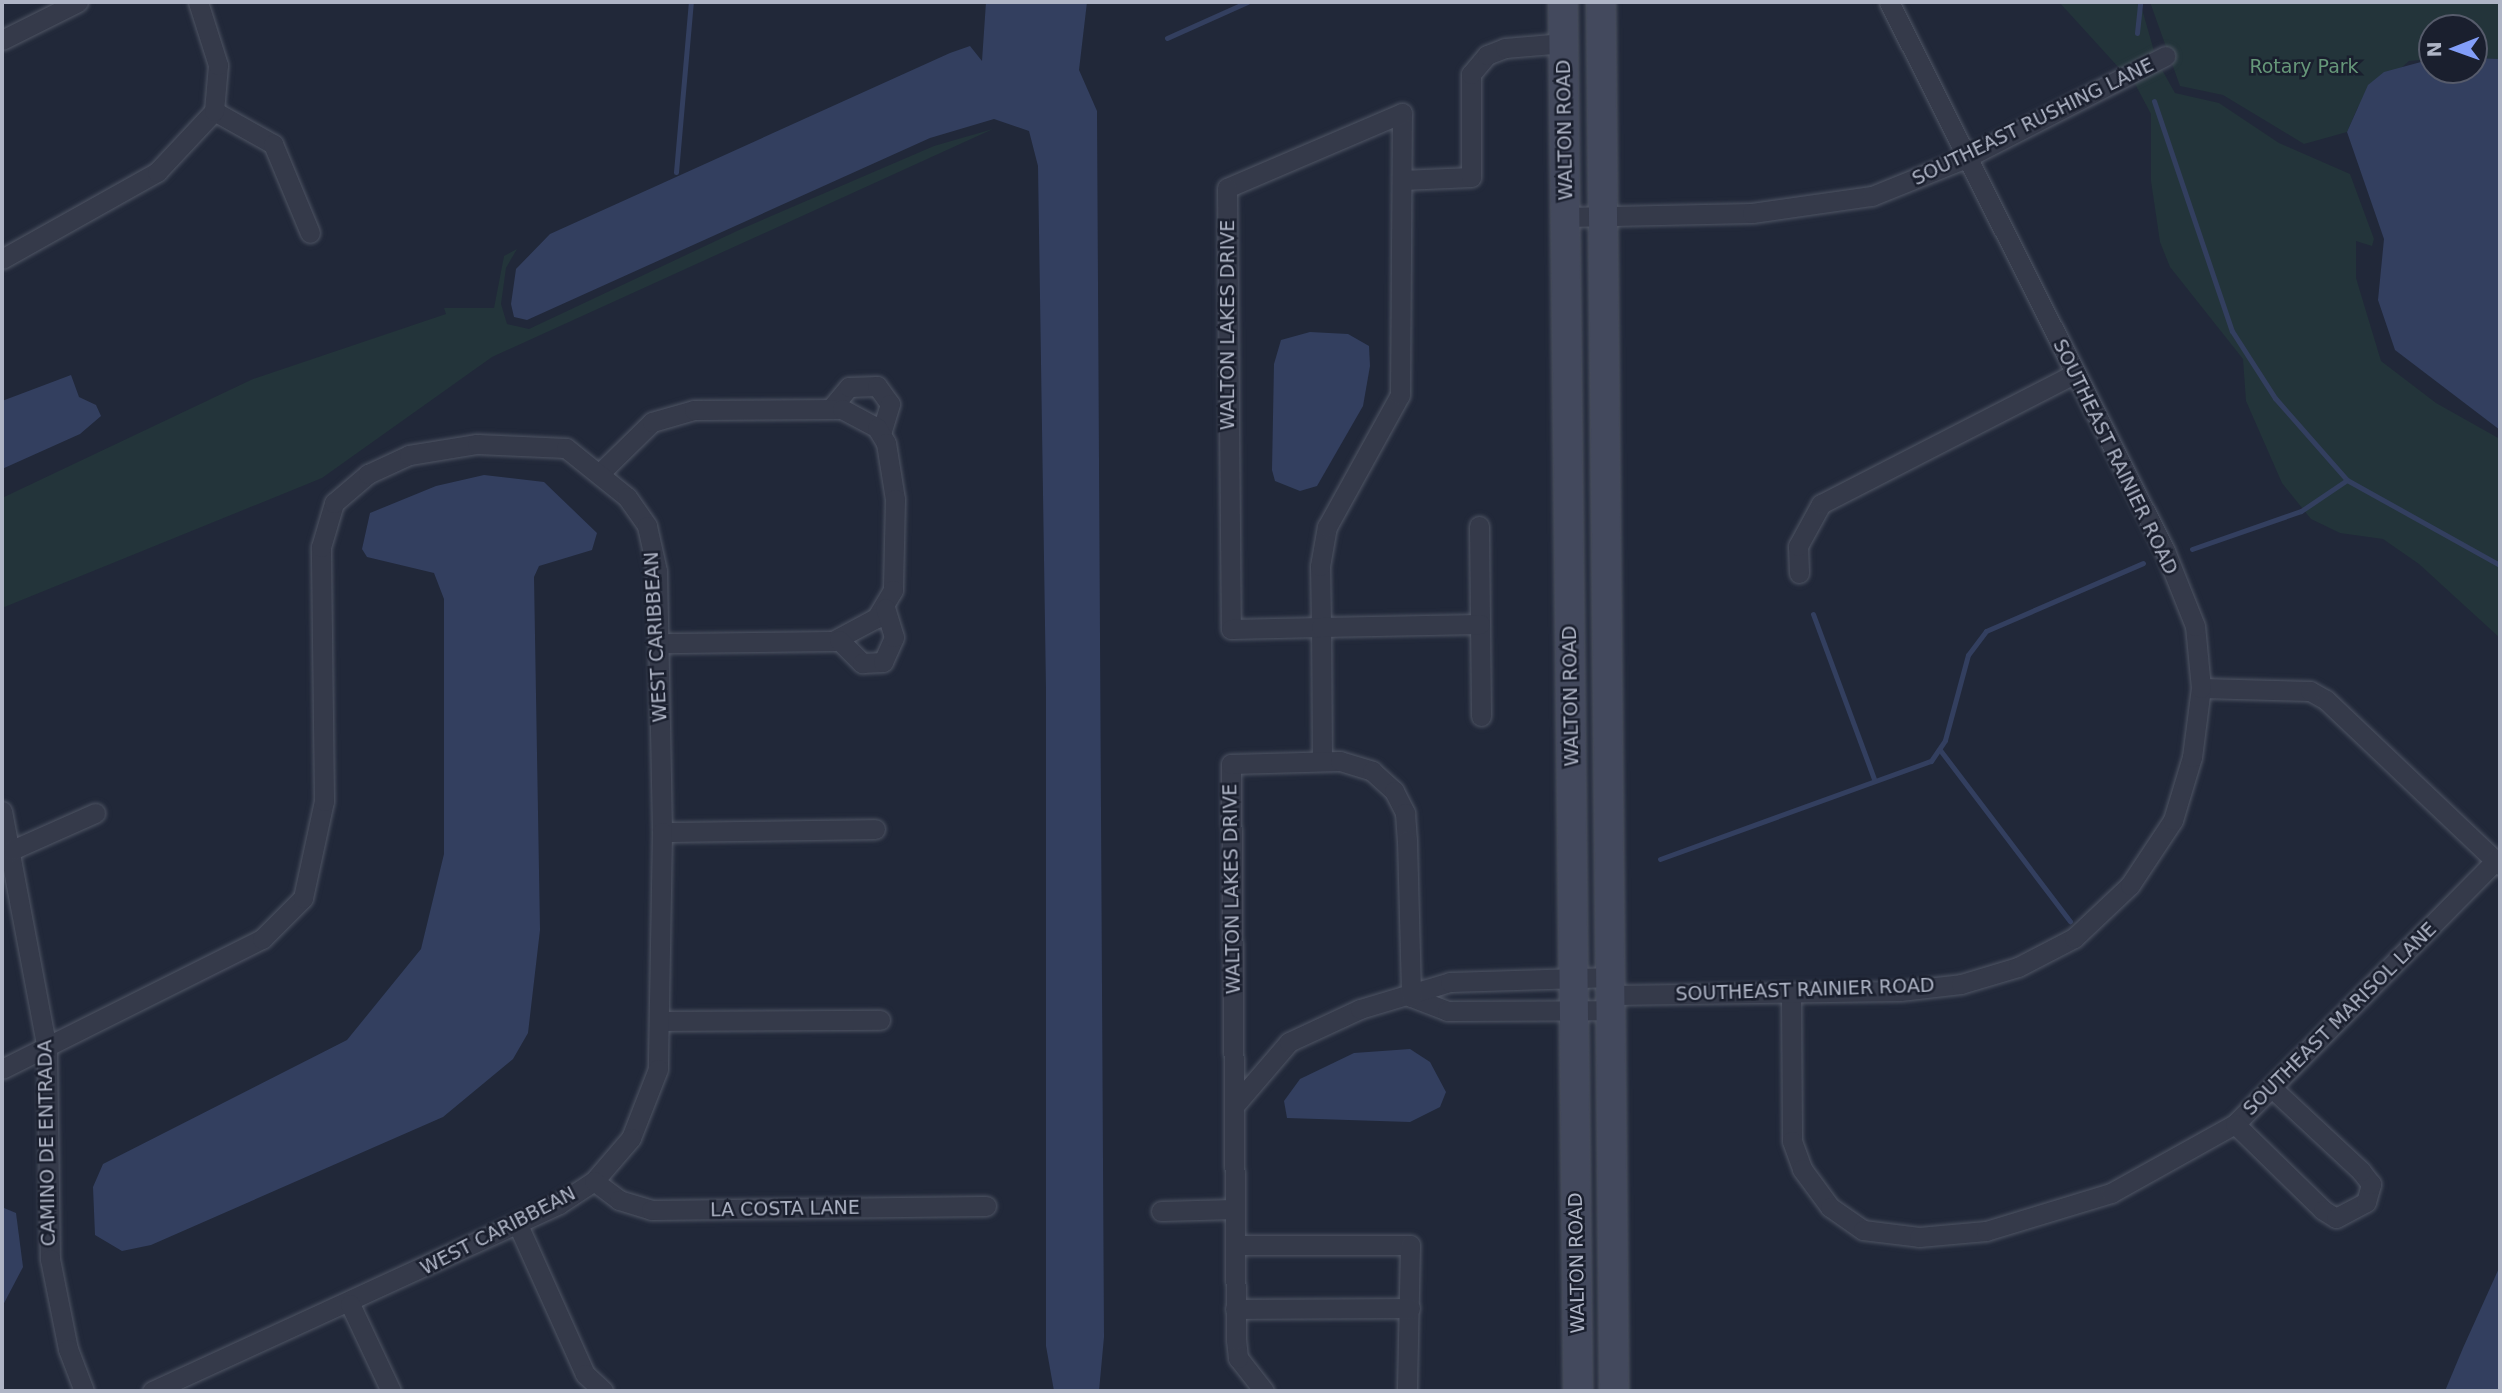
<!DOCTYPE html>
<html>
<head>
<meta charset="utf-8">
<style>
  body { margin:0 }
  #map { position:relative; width:2502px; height:1393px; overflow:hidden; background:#212839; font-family:"DejaVu Sans",sans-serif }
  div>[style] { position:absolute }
  .green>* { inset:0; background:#23343a }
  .water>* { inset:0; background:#333f5f }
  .stream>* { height:5px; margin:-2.5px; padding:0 2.5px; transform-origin:2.5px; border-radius:2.5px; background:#333f5f }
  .roads { filter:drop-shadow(0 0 2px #4f5564) drop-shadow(0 0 2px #4f5564) }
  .street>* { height:19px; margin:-9.5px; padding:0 9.5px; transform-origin:9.5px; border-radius:9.5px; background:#353a4a }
  .secondary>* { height:28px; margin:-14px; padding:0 14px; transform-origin:14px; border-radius:14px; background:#43495d }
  span { translate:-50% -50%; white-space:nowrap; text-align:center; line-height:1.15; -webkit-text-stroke:5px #1a1f2e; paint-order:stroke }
  .park-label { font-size:19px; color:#669779 }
  .street-label { font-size:19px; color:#afb5c6 }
  .frame { position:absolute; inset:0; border:4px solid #afb5c6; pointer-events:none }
  .north { position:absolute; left:2418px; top:14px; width:70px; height:70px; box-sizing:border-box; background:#1a1f2e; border:2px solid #565b6b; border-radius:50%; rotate:269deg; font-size:19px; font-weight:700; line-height:28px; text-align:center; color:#afb5c6 }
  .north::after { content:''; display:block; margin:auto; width:24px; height:32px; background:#829ef9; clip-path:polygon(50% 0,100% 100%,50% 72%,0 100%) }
</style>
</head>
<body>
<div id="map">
  <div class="green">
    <i style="clip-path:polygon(2059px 2px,2140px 2px,2154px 51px,2120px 69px)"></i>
    <i style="clip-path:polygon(2150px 2px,2500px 2px,2500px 59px,2474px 58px,2474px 28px,2432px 28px,2432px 59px,2409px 61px,2358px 107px,2347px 132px,2304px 144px,2223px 95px,2180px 86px)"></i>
    <i style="clip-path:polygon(2161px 68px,2175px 93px,2219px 103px,2279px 143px,2350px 174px,2374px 239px,2372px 246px,2356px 241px,2356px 278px,2381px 361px,2436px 403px,2500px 439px,2500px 638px,2419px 564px,2383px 539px,2340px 533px,2311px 519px,2282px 483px,2246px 401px,2243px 359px,2170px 267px,2160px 242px,2151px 181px,2151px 114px,2134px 82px)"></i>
    <i style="clip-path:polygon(993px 129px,492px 357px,322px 478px,2px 608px,2px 498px,253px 379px,446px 314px,444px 308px,494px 308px,504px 256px,517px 249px,506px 268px,501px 304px,507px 324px,529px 329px,739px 230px,934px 146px)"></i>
  </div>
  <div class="water">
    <i style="clip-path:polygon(986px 2px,1087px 2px,1079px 70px,1097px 111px,1104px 1337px,1099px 1391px,1054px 1391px,1046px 1346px,1046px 690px,1038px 166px,1029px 131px,994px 119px,930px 138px,527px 320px,514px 317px,511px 304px,516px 269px,550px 234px,950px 53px,970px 46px,982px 61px)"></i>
    <i style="clip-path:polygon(2474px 58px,2500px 59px,2500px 430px,2395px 350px,2378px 300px,2384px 239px,2347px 132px,2368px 85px,2384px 72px,2432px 59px,2432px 70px,2474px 70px)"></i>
    <i style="clip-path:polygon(1310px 332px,1348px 334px,1369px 346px,1370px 366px,1363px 406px,1317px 486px,1300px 491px,1275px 481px,1272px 470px,1274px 364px,1281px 340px)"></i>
    <i style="clip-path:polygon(71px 375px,79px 397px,96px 405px,101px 416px,80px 434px,2px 469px,2px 401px)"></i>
    <i style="clip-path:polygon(484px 475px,544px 482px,597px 533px,592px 550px,539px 566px,534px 577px,540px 930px,528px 1033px,513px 1059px,443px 1117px,151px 1245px,122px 1251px,95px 1235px,93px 1187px,103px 1164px,347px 1040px,421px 949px,444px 854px,444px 599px,434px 573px,367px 557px,362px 549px,370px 513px,436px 486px)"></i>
    <i style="clip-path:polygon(1410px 1049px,1430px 1062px,1446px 1092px,1440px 1107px,1410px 1122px,1287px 1118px,1284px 1101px,1300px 1079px,1354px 1053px)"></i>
    <i style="clip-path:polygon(4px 1208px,16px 1213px,23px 1267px,2px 1307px)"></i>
    <i style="clip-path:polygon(2500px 1266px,2500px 1391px,2445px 1391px,2463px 1348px)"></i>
  </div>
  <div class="stream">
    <i style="left:2137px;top:33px;width:31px;rotate:-84deg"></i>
    <i style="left:1167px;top:38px;width:88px;rotate:-24.2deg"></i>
    <i style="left:2154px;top:101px;width:243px;rotate:71.3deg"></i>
    <i style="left:2232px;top:331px;width:80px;rotate:57.3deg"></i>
    <i style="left:2275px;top:398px;width:109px;rotate:48.7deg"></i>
    <i style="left:2347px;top:480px;width:175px;rotate:29.1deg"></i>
    <i style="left:676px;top:172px;width:171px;rotate:-85deg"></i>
    <i style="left:2192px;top:549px;width:115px;rotate:-19.2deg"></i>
    <i style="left:2301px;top:511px;width:55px;rotate:-34deg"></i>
    <i style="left:1813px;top:614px;width:176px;rotate:69.7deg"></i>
    <i style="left:1940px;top:750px;width:215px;rotate:52.8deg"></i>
    <i style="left:1660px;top:859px;width:288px;rotate:-19.9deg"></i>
    <i style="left:1931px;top:761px;width:25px;rotate:-56deg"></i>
    <i style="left:1945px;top:740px;width:88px;rotate:-74.9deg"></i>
    <i style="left:1968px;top:655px;width:30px;rotate:-53deg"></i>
    <i style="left:1986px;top:631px;width:171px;rotate:-23.4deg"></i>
  </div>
  <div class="roads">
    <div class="street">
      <i style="left:2px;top:40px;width:85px;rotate:-26.6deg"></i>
      <i style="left:214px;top:111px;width:68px;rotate:29.2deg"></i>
      <i style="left:273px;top:144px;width:96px;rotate:67.4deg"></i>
      <i style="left:1402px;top:180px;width:69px;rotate:-2.5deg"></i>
      <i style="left:1471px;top:177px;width:103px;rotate:-90deg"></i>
      <i style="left:1471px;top:74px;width:25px;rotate:-50deg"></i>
      <i style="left:1487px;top:55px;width:19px;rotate:-21deg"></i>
      <i style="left:1505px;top:48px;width:59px;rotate:-4.8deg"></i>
      <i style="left:1566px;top:217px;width:186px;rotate:-1.2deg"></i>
      <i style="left:1752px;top:213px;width:121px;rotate:-8.1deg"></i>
      <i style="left:1872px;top:196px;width:101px;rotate:-22deg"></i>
      <i style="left:1966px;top:158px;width:224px;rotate:-27.1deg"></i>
      <i style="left:2px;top:259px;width:178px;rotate:-29.3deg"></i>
      <i style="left:157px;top:172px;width:83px;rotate:-46.9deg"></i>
      <i style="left:214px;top:111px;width:46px;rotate:-85deg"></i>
      <i style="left:218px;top:65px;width:66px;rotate:-107.6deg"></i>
      <i style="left:832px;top:407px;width:26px;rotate:-50deg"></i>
      <i style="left:849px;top:387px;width:28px;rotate:-2deg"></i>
      <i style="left:877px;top:386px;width:22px;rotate:54deg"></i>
      <i style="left:890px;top:404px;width:31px;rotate:107deg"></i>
      <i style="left:602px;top:471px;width:70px;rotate:-44.4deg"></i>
      <i style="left:652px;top:422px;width:44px;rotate:-15.9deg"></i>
      <i style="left:694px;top:410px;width:148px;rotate:-0.4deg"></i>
      <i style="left:842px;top:409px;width:40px;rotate:28deg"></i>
      <i style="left:877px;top:428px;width:17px;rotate:59deg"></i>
      <i style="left:886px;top:443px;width:57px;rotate:80.9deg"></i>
      <i style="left:895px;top:499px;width:91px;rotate:91.3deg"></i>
      <i style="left:893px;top:590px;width:33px;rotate:121deg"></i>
      <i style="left:876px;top:618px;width:49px;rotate:151.9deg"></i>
      <i style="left:833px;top:641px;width:174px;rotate:179.3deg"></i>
      <i style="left:1479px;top:526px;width:190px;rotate:89.4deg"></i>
      <i style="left:1799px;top:573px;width:27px;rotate:-92deg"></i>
      <i style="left:1798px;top:546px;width:48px;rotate:-61.3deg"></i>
      <i style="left:1821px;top:504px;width:284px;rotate:-27.2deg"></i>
      <i style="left:839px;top:640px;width:33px;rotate:45deg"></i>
      <i style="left:862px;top:663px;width:21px;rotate:-3deg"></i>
      <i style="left:883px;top:662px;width:27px;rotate:-66deg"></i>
      <i style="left:894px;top:637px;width:30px;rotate:-107deg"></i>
      <i style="left:2201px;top:688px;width:109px;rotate:1.6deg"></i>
      <i style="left:2310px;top:691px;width:18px;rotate:29deg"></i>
      <i style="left:2326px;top:700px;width:240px;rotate:43.5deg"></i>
      <i style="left:1322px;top:761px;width:134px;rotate:-90.4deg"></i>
      <i style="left:1321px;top:627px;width:61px;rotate:-90.9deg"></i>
      <i style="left:1320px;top:566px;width:40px;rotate:-80deg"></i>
      <i style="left:1327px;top:527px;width:151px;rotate:-61.1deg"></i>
      <i style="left:1400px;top:395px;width:282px;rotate:-89.6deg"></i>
      <i style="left:1402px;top:113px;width:190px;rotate:156.8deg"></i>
      <i style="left:1227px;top:188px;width:441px;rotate:89.5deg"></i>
      <i style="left:1231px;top:629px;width:90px;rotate:-1.3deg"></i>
      <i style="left:1321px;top:627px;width:159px;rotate:-1.1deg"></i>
      <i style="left:2px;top:811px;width:242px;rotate:79.3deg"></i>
      <i style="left:47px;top:1049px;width:210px;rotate:89.2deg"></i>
      <i style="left:50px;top:1259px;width:92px;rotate:78.7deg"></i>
      <i style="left:68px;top:1349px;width:45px;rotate:69.1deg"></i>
      <i style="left:662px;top:832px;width:213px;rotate:-0.8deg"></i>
      <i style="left:12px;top:850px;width:91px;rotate:-24deg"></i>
      <i style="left:1791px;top:993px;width:148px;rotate:89.6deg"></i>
      <i style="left:1792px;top:1141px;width:30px;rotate:70deg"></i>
      <i style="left:1802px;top:1169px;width:47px;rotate:53.6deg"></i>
      <i style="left:1830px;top:1207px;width:40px;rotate:34.9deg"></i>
      <i style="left:1863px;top:1230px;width:56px;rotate:7.1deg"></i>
      <i style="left:1919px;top:1237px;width:67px;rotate:-5.1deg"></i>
      <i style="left:1986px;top:1231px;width:131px;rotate:-16.9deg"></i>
      <i style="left:2111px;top:1193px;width:142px;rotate:-29.1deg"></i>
      <i style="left:2235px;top:1124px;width:371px;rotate:-45.3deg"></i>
      <i style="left:1612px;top:995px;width:288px;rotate:-0.8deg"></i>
      <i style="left:1900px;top:991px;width:61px;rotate:-6.5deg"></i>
      <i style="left:1961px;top:984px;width:59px;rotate:-16.6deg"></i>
      <i style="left:2018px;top:967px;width:63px;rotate:-27.4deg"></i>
      <i style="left:2074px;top:938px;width:77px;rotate:-43.4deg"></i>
      <i style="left:2130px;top:885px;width:78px;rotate:-56.5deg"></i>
      <i style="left:2173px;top:820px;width:66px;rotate:-73.2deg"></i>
      <i style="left:2192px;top:757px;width:70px;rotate:-82.6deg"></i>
      <i style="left:2201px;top:688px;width:62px;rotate:-95.5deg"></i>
      <i style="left:2195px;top:626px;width:81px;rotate:-111.8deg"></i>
      <i style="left:2165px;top:551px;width:614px;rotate:-116.69deg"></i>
      <i style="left:1411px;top:997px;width:39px;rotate:21deg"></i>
      <i style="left:1447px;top:1011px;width:165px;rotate:-0.3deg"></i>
      <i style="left:661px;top:1021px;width:219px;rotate:-0.3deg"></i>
      <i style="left:2px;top:1069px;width:291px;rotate:-26.6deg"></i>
      <i style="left:262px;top:939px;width:58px;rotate:-45deg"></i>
      <i style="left:303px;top:898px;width:99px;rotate:-77.8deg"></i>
      <i style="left:324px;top:801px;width:254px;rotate:-90.7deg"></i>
      <i style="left:321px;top:547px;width:46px;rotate:-73.5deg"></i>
      <i style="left:334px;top:503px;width:45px;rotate:-40.5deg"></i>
      <i style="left:368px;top:474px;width:45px;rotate:-24.9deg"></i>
      <i style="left:409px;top:455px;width:69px;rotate:-9.2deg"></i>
      <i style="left:477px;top:444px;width:89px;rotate:2.6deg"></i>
      <i style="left:566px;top:448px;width:78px;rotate:38.8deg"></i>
      <i style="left:627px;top:497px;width:35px;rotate:55deg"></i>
      <i style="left:647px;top:526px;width:46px;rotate:77.5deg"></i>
      <i style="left:657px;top:571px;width:261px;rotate:88.9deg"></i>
      <i style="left:662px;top:832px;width:237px;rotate:91deg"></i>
      <i style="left:658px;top:1069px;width:74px;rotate:111.4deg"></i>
      <i style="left:631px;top:1138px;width:57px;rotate:130.7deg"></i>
      <i style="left:594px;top:1181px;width:42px;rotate:146.7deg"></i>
      <i style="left:559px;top:1204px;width:448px;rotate:155.3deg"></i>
      <i style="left:1234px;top:1106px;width:84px;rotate:-49.3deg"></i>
      <i style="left:1289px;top:1042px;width:78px;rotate:-24.9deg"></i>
      <i style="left:1360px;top:1009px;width:94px;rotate:-16.7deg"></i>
      <i style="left:1450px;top:982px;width:162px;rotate:-1.8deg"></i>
      <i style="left:2235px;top:1124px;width:123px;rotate:44.3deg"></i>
      <i style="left:2323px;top:1210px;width:15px;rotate:32deg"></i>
      <i style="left:2336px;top:1218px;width:34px;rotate:-28deg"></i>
      <i style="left:2366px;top:1202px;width:19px;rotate:-74deg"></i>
      <i style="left:2371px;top:1184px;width:16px;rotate:-128deg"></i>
      <i style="left:2361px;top:1171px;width:120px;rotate:-137deg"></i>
      <i style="left:594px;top:1181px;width:31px;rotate:37deg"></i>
      <i style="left:619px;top:1200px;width:34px;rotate:17deg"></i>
      <i style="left:651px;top:1210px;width:335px;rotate:-0.7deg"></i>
      <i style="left:1161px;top:1211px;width:74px;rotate:-1.5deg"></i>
      <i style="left:518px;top:1225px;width:163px;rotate:65.8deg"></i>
      <i style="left:585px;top:1374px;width:25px;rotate:43deg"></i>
      <i style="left:1235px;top:1245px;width:175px"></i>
      <i style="left:1410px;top:1245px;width:146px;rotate:91.2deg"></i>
      <i style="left:350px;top:1304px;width:96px;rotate:64.8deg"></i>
      <i style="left:1235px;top:1309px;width:175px;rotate:-0.3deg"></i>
      <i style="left:1264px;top:1391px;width:42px;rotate:-128.2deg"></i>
      <i style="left:1238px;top:1358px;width:18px;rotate:-96deg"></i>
      <i style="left:1236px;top:1340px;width:576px;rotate:-90.5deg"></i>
      <i style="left:1231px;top:764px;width:109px;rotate:-1.6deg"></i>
      <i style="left:1340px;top:761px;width:34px;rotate:17deg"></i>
      <i style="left:1372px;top:771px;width:30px;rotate:42deg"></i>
      <i style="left:1394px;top:791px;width:25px;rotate:63deg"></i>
      <i style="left:1405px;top:813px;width:27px;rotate:86deg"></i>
      <i style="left:1407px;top:840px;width:157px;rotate:88.5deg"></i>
    </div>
    <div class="secondary">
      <i style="left:1563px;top:2px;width:1389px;rotate:89.38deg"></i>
      <i style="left:1601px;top:2px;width:1389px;rotate:89.46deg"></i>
    </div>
  </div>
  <div class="park-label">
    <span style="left:2304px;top:67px">Rotary Park</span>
  </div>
  <div class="street-label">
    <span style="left:2033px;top:122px;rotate:-26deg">SOUTHEAST RUSHING LANE</span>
    <span style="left:1565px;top:130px;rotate:-91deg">WALTON ROAD</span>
    <span style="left:1228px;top:325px;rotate:-90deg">WALTON LAKES DRIVE</span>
    <span style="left:2115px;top:457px;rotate:64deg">SOUTHEAST RAINIER ROAD</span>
    <span style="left:656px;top:637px;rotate:-93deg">WEST CARIBBEAN</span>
    <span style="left:1571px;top:696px;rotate:-91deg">WALTON ROAD</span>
    <span style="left:1232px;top:889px;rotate:-91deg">WALTON LAKES DRIVE</span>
    <span style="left:1805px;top:990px;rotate:-2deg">SOUTHEAST RAINIER ROAD</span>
    <span style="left:2340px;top:1019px;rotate:-45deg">SOUTHEAST MARISOL LANE</span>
    <span style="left:47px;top:1143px;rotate:-91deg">CAMINO DE ENTRADA</span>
    <span style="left:785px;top:1209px;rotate:-1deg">LA COSTA LANE</span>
    <span style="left:498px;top:1231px;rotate:-27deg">WEST CARIBBEAN</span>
    <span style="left:1577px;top:1263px;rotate:-91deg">WALTON ROAD</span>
  </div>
  <div class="frame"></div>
  <div class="north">N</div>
</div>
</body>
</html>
